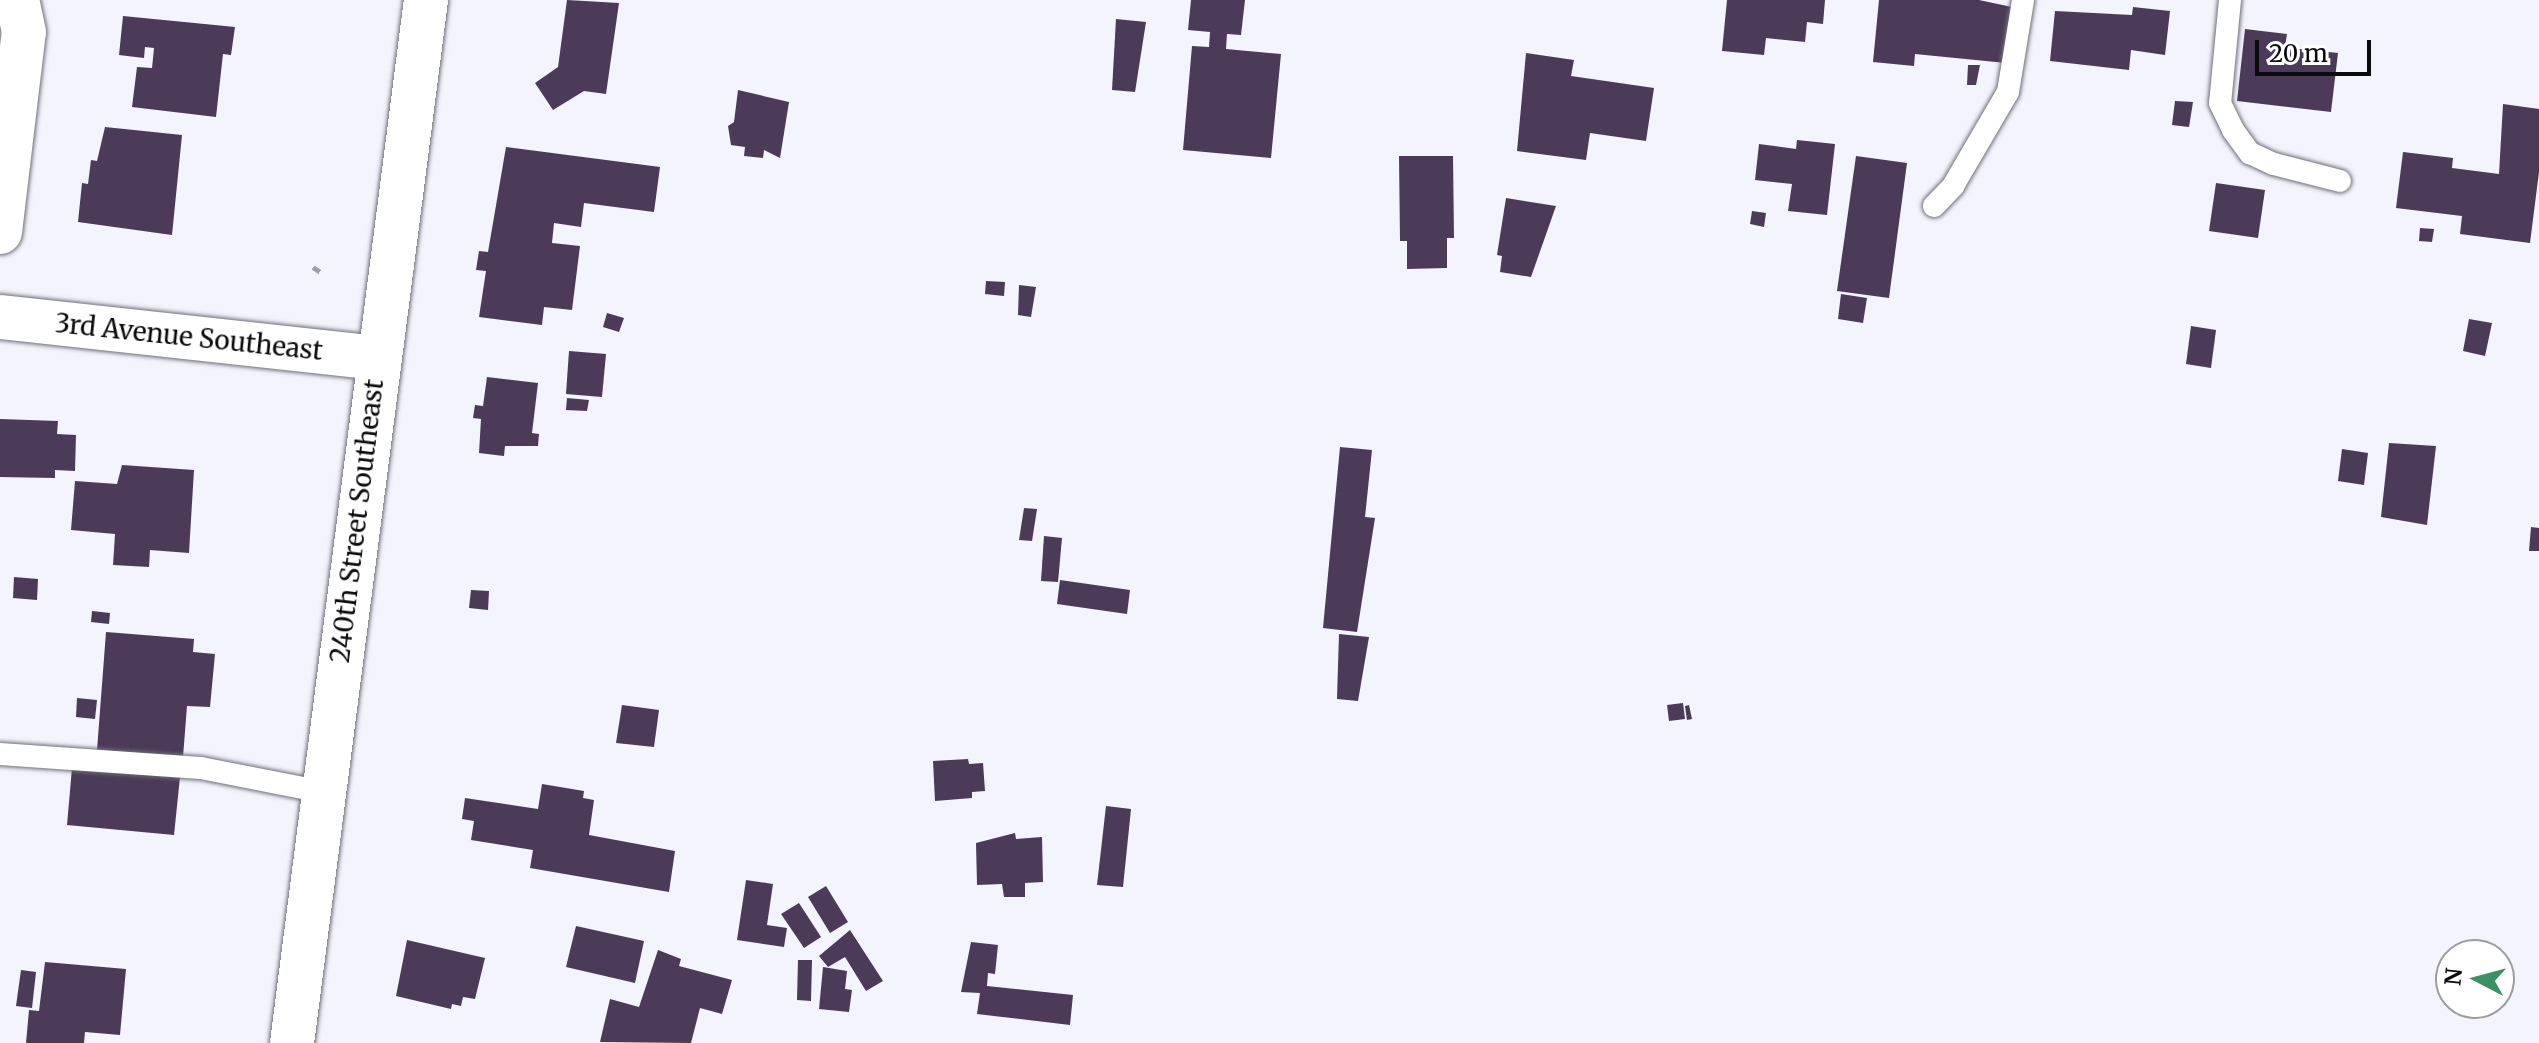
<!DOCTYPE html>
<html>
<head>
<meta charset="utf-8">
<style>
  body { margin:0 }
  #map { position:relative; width:2539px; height:1043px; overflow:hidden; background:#f3f4fe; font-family:Merriweather,serif }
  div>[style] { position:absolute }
  .building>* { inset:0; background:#4b3a58 }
  .path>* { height:5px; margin-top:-2.5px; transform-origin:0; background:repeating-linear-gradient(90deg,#a0a1a8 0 8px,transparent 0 12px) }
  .roads { filter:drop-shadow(0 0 2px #6f6f78) drop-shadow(0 0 2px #6f6f78) }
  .service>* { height:22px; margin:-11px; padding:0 11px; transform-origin:11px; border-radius:11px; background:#fff }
  .minor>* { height:44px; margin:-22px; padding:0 22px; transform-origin:22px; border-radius:22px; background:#fff }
  .tertiary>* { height:44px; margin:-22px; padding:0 22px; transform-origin:22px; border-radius:22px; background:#fff }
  span { translate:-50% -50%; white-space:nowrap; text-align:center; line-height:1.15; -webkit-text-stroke:8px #fff; paint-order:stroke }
  .street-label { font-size:26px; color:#0b0b0e }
  .north { position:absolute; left:2435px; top:939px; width:80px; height:80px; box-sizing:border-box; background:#fff; border:2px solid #9d9d9f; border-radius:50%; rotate:276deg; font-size:22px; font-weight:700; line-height:32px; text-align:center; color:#0b0b0e }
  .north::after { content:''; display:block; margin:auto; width:28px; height:36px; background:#3b9164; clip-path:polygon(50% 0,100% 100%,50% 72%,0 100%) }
  .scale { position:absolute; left:2255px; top:40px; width:116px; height:36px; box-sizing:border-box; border:4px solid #0b0b0e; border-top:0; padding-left:10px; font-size:24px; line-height:28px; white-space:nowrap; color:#0b0b0e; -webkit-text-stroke:6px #fff; paint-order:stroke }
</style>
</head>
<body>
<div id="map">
  <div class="building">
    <i style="clip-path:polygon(567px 0,619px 3px,606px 94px,584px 91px,553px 110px,535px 83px,558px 67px)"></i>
    <i style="clip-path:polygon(1191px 0,1245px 0,1241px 35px,1227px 34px,1226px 49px,1281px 54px,1271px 158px,1183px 150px,1192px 46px,1209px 47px,1210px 32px,1188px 30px)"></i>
    <i style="clip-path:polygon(1727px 0,1825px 0,1823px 24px,1807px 22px,1805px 42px,1766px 38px,1764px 55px,1722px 51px)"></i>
    <i style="clip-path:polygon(1879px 0,1979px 0,2012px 7px,2006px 63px,1915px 54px,1914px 66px,1873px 62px)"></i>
    <i style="clip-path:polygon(2133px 7px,2170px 11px,2165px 55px,2131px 50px,2129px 70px,2050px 61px,2055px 11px,2132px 15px)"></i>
    <i style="clip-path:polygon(123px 16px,235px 27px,231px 55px,223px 54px,216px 117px,132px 107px,137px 67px,152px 68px,154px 48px,145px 47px,144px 58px,119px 55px)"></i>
    <i style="clip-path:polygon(1116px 19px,1146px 22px,1135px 92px,1112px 90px)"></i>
    <i style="clip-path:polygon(2245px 29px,2287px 34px,2284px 53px,2290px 54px,2291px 48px,2338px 53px,2331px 112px,2237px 101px)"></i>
    <i style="clip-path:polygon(1526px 53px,1574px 60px,1571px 76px,1654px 88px,1646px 141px,1590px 133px,1586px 160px,1517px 151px)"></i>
    <i style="clip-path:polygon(1968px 65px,1980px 65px,1976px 85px,1967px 85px)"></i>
    <i style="clip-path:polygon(738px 90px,789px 102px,780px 158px,764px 150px,763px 158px,744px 156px,745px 147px,731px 145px,728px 126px,734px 122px)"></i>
    <i style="clip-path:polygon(2175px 101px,2193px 102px,2189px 127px,2172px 125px)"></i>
    <i style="clip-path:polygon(2503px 104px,2539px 109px,2539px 172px,2530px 243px,2460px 234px,2462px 216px,2396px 208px,2403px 152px,2453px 158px,2452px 168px,2499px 174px)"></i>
    <i style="clip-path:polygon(105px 127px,182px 135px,172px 235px,78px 222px,82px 183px,88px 184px,91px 160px,97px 161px)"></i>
    <i style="clip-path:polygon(1797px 140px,1835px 144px,1827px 215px,1788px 211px,1792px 184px,1755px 180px,1759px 144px,1796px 149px)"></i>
    <i style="clip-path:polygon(506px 147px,660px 167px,654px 212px,584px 203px,581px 227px,554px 223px,552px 243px,580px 246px,572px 310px,544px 307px,542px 325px,479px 317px,486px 271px,476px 270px,479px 251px,488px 252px)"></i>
    <i style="clip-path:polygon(1399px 156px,1453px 156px,1454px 238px,1447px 238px,1447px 268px,1407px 269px,1407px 241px,1400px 241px)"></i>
    <i style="clip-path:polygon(1856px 156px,1907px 163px,1889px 298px,1837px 291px)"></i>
    <i style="clip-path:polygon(2216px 183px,2265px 190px,2258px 238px,2209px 231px)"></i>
    <i style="clip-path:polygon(1506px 198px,1556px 206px,1531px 277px,1500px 272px,1502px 256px,1497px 255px)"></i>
    <i style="clip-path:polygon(1752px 211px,1766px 213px,1764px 227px,1750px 224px)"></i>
    <i style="clip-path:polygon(2420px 228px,2434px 229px,2432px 242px,2419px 241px)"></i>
    <i style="clip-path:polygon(986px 281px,1005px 282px,1004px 296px,985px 294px)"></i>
    <i style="clip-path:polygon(1019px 285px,1036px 287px,1031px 317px,1018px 315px)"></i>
    <i style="clip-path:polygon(1841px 294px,1867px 298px,1863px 323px,1838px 319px)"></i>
    <i style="clip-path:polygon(607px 313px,624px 318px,619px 332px,603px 327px)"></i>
    <i style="clip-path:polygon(2469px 319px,2492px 323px,2485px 356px,2463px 351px)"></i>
    <i style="clip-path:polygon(2191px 326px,2216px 330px,2211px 368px,2186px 364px)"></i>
    <i style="clip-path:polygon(569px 351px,606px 354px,602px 397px,566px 394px)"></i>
    <i style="clip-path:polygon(487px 377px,538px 383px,532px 433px,539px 434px,538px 446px,505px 446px,504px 456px,479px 453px,481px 419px,473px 418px,475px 405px,483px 406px)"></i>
    <i style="clip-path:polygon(567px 398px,589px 400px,587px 411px,566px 410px)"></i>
    <i style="clip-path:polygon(0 419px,58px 421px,57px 434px,76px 435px,75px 471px,55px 470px,55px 478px,0 477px)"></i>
    <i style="clip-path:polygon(2389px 443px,2436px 446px,2427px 525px,2381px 517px)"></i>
    <i style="clip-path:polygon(1340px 447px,1372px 450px,1365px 517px,1375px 518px,1357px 632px,1323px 628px)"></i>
    <i style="clip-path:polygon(2342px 449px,2368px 453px,2364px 485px,2338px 481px)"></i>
    <i style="clip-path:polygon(122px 465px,194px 470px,189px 553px,150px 550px,149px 567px,113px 565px,115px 534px,71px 530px,75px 481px,117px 484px)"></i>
    <i style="clip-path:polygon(1024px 508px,1037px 509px,1032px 541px,1019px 540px)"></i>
    <i style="clip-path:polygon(2531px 527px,2539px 528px,2539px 551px,2529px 551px)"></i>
    <i style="clip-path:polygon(1044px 536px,1062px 538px,1058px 582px,1041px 581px)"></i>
    <i style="clip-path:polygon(14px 577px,38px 579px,37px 600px,13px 598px)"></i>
    <i style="clip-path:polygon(1060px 580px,1130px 590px,1127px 614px,1057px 604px)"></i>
    <i style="clip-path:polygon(471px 590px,489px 591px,488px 610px,469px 608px)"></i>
    <i style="clip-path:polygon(92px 611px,110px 613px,109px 624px,91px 622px)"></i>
    <i style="clip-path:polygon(106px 632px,194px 639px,193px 652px,215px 654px,210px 707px,187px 706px,183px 757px,97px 750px)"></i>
    <i style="clip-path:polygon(1339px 634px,1369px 637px,1358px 701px,1337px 699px)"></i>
    <i style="clip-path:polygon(77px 698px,97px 700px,95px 719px,76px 717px)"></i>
    <i style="clip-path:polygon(1683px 703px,1685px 719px,1669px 721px,1667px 705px)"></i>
    <i style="clip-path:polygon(622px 705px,659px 710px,654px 747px,616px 743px)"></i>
    <i style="clip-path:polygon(1689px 705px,1692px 719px,1687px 720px,1685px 706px)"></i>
    <i style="clip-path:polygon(968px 759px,969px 764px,983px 763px,985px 791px,972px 792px,972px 798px,935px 801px,933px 761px)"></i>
    <i style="clip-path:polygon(72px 768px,180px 777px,174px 835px,67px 825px)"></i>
    <i style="clip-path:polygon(542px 784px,584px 791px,583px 798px,594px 800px,589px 835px,675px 851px,669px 892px,530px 868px,533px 850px,471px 840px,474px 821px,462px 819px,465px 798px,538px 809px)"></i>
    <i style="clip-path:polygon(1106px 806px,1131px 809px,1123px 887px,1097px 885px)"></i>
    <i style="clip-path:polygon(1015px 833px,1016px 839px,1042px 837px,1043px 882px,1025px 883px,1025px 897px,1004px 897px,1002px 884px,977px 885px,976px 843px)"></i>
    <i style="clip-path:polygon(746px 880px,773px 884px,767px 925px,787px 928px,784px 947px,737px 940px)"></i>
    <i style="clip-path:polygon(826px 886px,848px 922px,830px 933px,808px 897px)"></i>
    <i style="clip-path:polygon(799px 903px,821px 937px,804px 948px,781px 914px)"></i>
    <i style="clip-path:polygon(576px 926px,644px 941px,635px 983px,566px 967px)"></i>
    <i style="clip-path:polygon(850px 930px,883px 981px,866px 991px,845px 957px,828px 967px,819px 956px)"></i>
    <i style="clip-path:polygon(407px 940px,485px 958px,475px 999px,463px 997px,461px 1006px,452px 1004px,451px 1009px,396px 996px)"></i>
    <i style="clip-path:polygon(971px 942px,998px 945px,995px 974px,988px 973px,987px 986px,1073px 995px,1070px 1025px,977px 1014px,980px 993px,961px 992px)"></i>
    <i style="clip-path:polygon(658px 950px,681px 959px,679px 966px,732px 980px,722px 1014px,700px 1008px,691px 1043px,600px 1042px,610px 999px,639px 1007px)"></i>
    <i style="clip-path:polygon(798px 960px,812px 960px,811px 1001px,797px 1000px)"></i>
    <i style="clip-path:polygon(45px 962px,126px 969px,120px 1035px,85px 1032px,84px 1043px,26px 1043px,29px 1010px,39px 1011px)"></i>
    <i style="clip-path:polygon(823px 967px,847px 971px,845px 989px,852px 990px,849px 1012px,819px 1009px)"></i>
    <i style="clip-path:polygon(21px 970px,36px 972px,32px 1008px,16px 1006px)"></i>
  </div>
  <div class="path">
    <i style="left:313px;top:267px;width:11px;rotate:34deg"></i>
  </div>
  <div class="roads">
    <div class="service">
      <i style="left:2230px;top:0;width:103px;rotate:95.5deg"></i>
      <i style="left:2220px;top:103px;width:30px;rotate:64deg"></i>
      <i style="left:2233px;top:130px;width:29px;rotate:54deg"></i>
      <i style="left:2250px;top:153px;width:26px;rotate:25deg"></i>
      <i style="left:2274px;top:164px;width:68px;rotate:14.4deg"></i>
      <i style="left:1934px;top:206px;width:28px;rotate:-46deg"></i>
      <i style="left:1953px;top:186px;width:109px;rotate:-59.7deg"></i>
      <i style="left:2008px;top:92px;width:93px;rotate:-80.7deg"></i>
      <i style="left:0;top:754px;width:201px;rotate:4deg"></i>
      <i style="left:201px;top:768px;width:124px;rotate:11.1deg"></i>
    </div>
    <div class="minor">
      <i style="left:0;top:232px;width:201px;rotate:-83.2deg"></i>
      <i style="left:24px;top:32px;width:33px;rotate:-102deg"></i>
      <i style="left:0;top:317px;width:380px;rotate:6.2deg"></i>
    </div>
    <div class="tertiary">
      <i style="left:292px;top:1043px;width:1052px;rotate:-82.68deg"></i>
    </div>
  </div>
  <div class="street-label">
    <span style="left:189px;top:337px;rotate:6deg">3rd Avenue Southeast</span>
    <span style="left:357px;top:521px;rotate:-83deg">240th Street Southeast</span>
  </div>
  <div class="north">N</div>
  <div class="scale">20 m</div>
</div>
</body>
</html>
